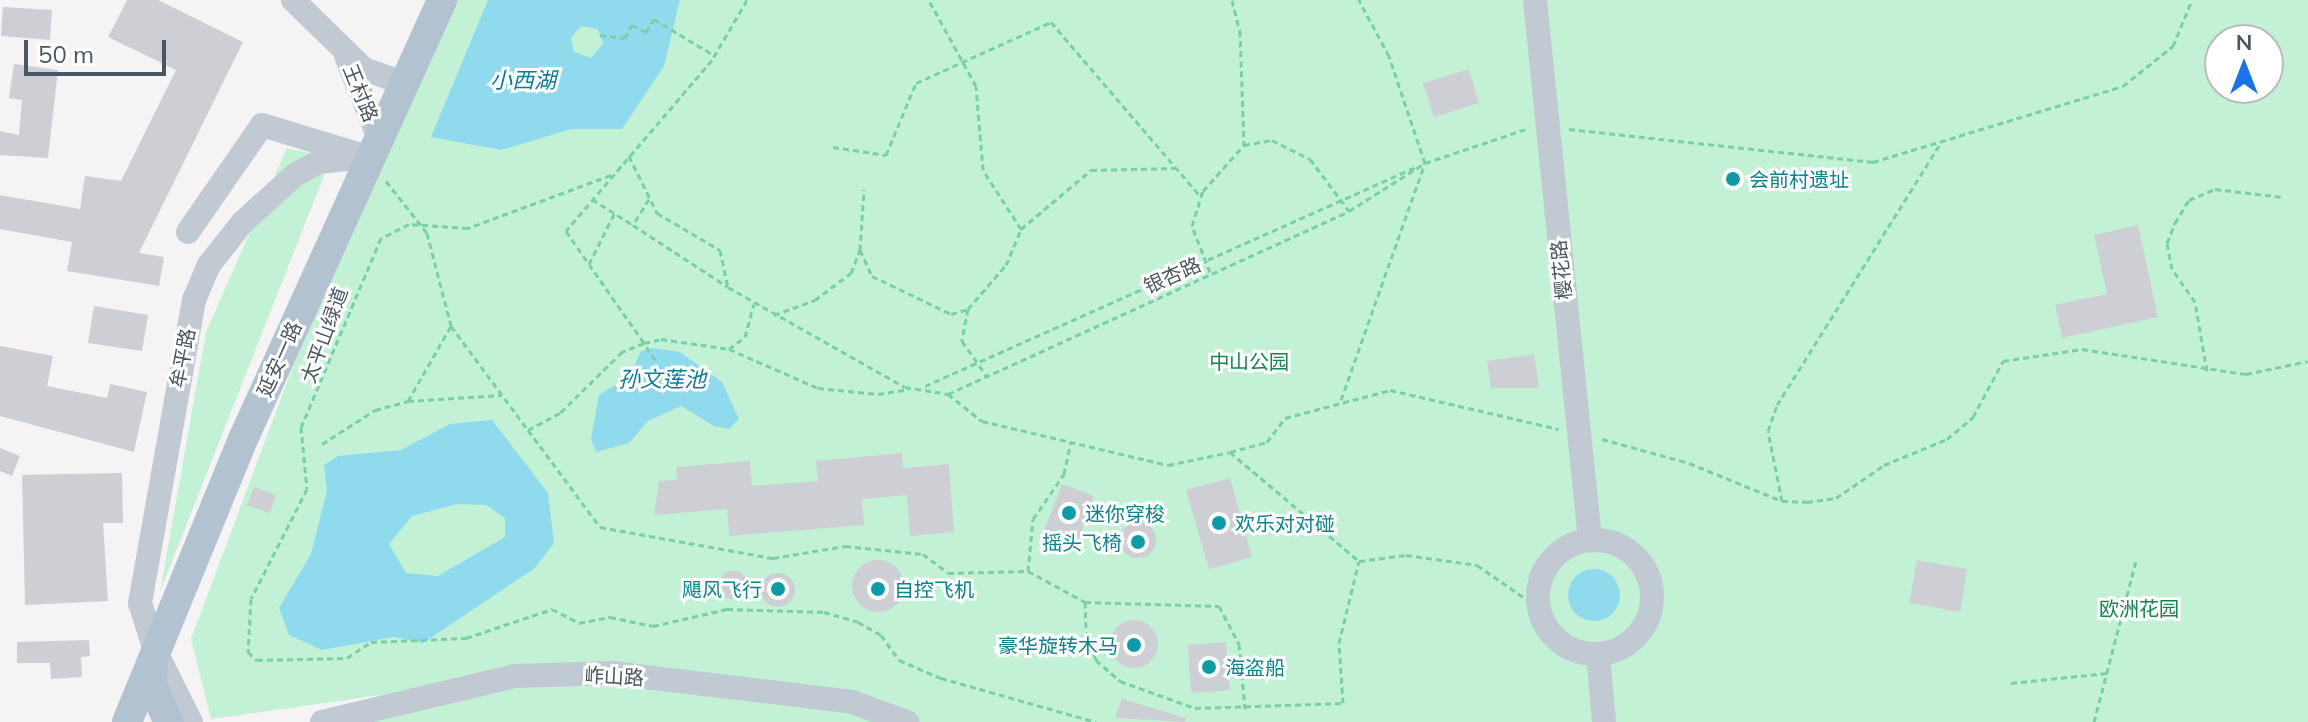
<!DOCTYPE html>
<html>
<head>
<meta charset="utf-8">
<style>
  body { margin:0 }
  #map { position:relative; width:2308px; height:722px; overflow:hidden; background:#f5f3f3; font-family:Mulish,"Noto Sans SC",sans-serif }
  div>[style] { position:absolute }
  .green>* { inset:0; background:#c3f1d5 }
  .water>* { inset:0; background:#90daee }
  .round { border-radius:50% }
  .building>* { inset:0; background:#cdcfd5 }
  .path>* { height:3px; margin-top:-1.5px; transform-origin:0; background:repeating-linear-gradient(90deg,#7ad0a6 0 6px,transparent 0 10px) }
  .minor>* { height:24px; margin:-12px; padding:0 12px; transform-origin:12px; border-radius:12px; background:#c1cad2 }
  .minor>.ring { margin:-12px; padding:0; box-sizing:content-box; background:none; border:24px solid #c1cad2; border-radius:50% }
  .major>* { height:30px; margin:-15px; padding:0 15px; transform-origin:15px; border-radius:15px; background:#b3c2d1 }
  .dots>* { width:22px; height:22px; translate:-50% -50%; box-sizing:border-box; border:4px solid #fff; border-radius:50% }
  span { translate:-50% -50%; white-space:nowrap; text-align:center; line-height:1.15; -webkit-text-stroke:6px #fff; paint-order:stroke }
  .street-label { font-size:20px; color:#4a5661 }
  .culture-label { font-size:20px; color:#0d838f }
  .left { translate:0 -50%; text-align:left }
  .right { translate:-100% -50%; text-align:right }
  .park-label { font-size:20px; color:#17864f }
  .water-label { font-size:22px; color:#0c7c9b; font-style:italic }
  .north { position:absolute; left:2204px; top:24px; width:80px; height:80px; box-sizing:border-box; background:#fff; border:2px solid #b7bbc0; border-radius:50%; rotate:0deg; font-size:22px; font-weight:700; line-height:32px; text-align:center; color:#4a5661 }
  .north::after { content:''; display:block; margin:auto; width:28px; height:36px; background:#1a73e8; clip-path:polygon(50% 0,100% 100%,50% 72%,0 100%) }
  .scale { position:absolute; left:24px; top:40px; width:142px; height:36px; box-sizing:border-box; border:4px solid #4a5661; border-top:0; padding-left:10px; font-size:24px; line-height:28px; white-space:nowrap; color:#4a5661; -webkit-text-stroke:6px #fff; paint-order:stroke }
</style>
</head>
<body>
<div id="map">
  <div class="green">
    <i style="clip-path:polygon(evenodd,430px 0,2308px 0,2308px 722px,907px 722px,852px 702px,515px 676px,211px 719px,191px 639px,430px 0,2220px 40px,2268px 40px,2268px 88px,2220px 88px,2220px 40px)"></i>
    <i style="clip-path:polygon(287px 148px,331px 158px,160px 592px,206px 332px)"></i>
    <i style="clip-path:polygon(621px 681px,850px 711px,882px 722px,356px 722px,518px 684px)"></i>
  </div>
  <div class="water">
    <i style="clip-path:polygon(evenodd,488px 0,680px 0,664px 66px,622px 129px,571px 129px,501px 150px,431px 137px,488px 0,581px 26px,597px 29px,600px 35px,603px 44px,591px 58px,574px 52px,571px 38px,581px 26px)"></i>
    <i style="clip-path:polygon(653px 348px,680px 352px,722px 382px,739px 419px,729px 429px,714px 426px,681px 406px,648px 421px,629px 443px,596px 452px,591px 439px,599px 395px,630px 376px,641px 351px)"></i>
    <i style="clip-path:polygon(evenodd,492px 420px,548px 493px,554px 543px,535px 568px,423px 643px,394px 637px,322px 650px,289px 635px,279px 608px,311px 554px,327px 491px,324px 465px,338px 456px,401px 450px,450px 424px,492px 420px,457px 504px,486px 505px,505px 518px,505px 537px,438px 576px,406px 573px,389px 544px,412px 516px,457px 504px)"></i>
    <i class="round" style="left:1568px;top:569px;width:52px;height:52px"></i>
  </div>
  <div class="building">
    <i style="clip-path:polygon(127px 0,158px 0,243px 42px,139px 253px,164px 257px,159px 286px,67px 271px,72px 242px,0 229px,0 195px,80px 209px,85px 176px,121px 181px,176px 70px,108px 37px)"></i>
    <i style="clip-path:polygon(3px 7px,52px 10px,50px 40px,1px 36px)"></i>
    <i style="clip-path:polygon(14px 64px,58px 70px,48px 158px,0 155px,0 131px,19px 135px,22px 100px,9px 98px)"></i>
    <i style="clip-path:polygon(1469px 69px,1479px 103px,1434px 117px,1423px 83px)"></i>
    <i style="clip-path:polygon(2138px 225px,2158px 317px,2062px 338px,2055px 305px,2107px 294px,2094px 235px)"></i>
    <i style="clip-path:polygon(94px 306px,148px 315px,142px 351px,88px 343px)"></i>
    <i style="clip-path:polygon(0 346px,53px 356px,47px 386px,107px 398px,110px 384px,147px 392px,134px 452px,0 416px)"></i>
    <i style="clip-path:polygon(1534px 354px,1539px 388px,1491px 388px,1487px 361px)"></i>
    <i style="clip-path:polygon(0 448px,20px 456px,12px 476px,0 471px)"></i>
    <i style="clip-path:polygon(902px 453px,903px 468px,949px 464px,954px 532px,910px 536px,907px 495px,862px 499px,864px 525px,729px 536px,727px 509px,654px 515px,659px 481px,677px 480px,676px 467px,750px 461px,752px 486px,818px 481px,816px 461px)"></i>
    <i style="clip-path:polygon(122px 473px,123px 523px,103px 523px,108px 601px,25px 605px,22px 475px)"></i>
    <i style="clip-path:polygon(1230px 478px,1252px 557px,1209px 569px,1186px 490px)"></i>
    <i style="clip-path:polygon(1062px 484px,1094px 496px,1077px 543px,1044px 531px)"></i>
    <i style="clip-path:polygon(254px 487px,276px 495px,270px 513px,247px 505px)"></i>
    <i class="round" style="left:1120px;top:522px;width:36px;height:36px"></i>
    <i style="clip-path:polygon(1917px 560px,1967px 569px,1960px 612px,1909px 603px)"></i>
    <i class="round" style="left:852px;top:560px;width:52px;height:52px"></i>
    <i class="round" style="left:719px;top:571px;width:28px;height:28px"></i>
    <i class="round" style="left:761px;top:573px;width:34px;height:34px"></i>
    <i class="round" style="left:1110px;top:620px;width:48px;height:48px"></i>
    <i style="clip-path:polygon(89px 640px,90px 656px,81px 657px,82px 677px,51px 679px,50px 663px,17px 663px,17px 642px)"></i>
    <i style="clip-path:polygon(1226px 642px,1230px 690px,1191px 693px,1188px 645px)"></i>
    <i style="clip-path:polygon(1122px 699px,1186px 718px,1185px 722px,1115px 718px)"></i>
  </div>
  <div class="path">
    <i style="left:747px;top:0;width:69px;rotate:120.3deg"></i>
    <i style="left:712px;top:60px;width:225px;rotate:130.5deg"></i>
    <i style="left:566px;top:231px;width:136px;rotate:55.1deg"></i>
    <i style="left:644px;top:343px;width:24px;rotate:158deg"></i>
    <i style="left:622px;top:352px;width:87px;rotate:135.5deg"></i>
    <i style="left:560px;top:413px;width:36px;rotate:152deg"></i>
    <i style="left:528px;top:430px;width:121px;rotate:53.4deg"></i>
    <i style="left:600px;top:527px;width:176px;rotate:10.2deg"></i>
    <i style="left:773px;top:558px;width:73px;rotate:-9.5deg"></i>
    <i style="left:845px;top:546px;width:78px;rotate:5.9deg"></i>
    <i style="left:923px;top:554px;width:31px;rotate:37deg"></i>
    <i style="left:948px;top:573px;width:80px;rotate:-1.4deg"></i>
    <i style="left:1028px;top:571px;width:65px;rotate:28.5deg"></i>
    <i style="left:1085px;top:602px;width:34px;rotate:88deg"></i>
    <i style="left:1086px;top:636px;width:26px;rotate:67deg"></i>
    <i style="left:1096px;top:660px;width:32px;rotate:41deg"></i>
    <i style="left:1120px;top:681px;width:80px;rotate:19.8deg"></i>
    <i style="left:1195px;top:708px;width:148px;rotate:-1.9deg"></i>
    <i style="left:1343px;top:703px;width:60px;rotate:-93.8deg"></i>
    <i style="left:1339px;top:643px;width:84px;rotate:-76.3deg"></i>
    <i style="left:1359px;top:561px;width:47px;rotate:-7.3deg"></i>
    <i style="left:1406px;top:555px;width:72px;rotate:8deg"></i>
    <i style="left:1477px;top:565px;width:75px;rotate:34.7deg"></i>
    <i style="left:1232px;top:0;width:32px;rotate:76deg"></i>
    <i style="left:1240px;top:31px;width:114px;rotate:88deg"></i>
    <i style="left:600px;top:35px;width:25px;rotate:7deg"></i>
    <i style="left:625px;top:38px;width:15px;rotate:-62deg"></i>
    <i style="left:632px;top:25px;width:16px;rotate:27deg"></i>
    <i style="left:646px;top:32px;width:15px;rotate:-58deg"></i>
    <i style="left:654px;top:19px;width:71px;rotate:31.2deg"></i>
    <i style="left:1569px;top:129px;width:306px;rotate:6.2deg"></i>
    <i style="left:1873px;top:162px;width:261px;rotate:-16.9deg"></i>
    <i style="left:2123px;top:86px;width:64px;rotate:-38.7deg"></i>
    <i style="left:2173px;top:46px;width:50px;rotate:-67.6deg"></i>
    <i style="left:833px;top:147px;width:54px;rotate:8.6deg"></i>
    <i style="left:886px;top:155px;width:78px;rotate:-67.4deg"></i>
    <i style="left:916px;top:83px;width:148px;rotate:-24.3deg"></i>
    <i style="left:1051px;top:22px;width:230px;rotate:49.4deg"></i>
    <i style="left:629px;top:156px;width:64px;rotate:63.8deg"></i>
    <i style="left:657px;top:213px;width:73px;rotate:30.4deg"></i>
    <i style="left:720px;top:250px;width:38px;rotate:78deg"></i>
    <i style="left:728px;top:287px;width:203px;rotate:29.5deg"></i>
    <i style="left:905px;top:387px;width:44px;rotate:9.2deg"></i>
    <i style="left:948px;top:394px;width:441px;rotate:-24.5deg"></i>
    <i style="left:1349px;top:211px;width:90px;rotate:-32.3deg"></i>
    <i style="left:1425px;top:163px;width:107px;rotate:-18.6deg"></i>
    <i style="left:611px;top:175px;width:153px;rotate:159.7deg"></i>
    <i style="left:468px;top:228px;width:59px;rotate:-176.1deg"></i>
    <i style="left:409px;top:224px;width:31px;rotate:153deg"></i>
    <i style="left:381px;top:238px;width:205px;rotate:112.9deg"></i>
    <i style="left:301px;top:427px;width:62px;rotate:84.5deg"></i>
    <i style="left:307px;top:489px;width:123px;rotate:117deg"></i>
    <i style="left:251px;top:599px;width:53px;rotate:93.2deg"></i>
    <i style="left:248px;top:652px;width:12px;rotate:42deg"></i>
    <i style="left:257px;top:660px;width:90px;rotate:-1.3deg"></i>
    <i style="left:347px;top:658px;width:29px;rotate:-34deg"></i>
    <i style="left:371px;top:642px;width:95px;rotate:-2.4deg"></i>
    <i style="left:466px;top:638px;width:91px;rotate:-18.6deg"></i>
    <i style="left:552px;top:609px;width:30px;rotate:27deg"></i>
    <i style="left:579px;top:623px;width:32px;rotate:-11deg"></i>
    <i style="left:610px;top:617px;width:44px;rotate:11.8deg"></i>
    <i style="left:653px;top:626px;width:76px;rotate:-12.9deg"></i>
    <i style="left:727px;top:609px;width:97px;rotate:1.8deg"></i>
    <i style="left:824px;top:612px;width:35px;rotate:16deg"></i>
    <i style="left:858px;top:622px;width:26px;rotate:29deg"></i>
    <i style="left:881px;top:635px;width:31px;rotate:54deg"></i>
    <i style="left:899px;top:660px;width:46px;rotate:23.2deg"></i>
    <i style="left:941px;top:678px;width:161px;rotate:15.8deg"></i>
    <i style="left:386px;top:181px;width:66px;rotate:51.7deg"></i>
    <i style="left:427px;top:233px;width:96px;rotate:75.5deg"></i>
    <i style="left:451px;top:326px;width:129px;rotate:53.5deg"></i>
    <i style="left:592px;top:199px;width:49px;rotate:32.4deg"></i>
    <i style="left:649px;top:199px;width:31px;rotate:122deg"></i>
    <i style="left:633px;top:225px;width:113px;rotate:33.1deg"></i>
    <i style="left:1021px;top:229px;width:92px;rotate:-40.1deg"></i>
    <i style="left:1091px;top:170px;width:84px;rotate:-1.4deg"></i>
    <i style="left:860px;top:250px;width:29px;rotate:65deg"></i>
    <i style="left:872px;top:276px;width:88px;rotate:25.7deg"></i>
    <i style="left:951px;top:314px;width:18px;rotate:-16deg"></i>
    <i style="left:968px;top:309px;width:58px;rotate:-49.2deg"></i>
    <i style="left:1006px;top:265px;width:39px;rotate:-67deg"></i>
    <i style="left:1021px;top:229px;width:70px;rotate:-122.8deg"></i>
    <i style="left:983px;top:170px;width:84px;rotate:-94.8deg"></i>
    <i style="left:976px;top:86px;width:98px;rotate:-118.7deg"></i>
    <i style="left:589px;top:264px;width:56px;rotate:-63.4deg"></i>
    <i style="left:1210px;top:272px;width:49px;rotate:-111.4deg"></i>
    <i style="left:1192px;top:226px;width:37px;rotate:-73deg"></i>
    <i style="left:1203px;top:191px;width:62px;rotate:-48.3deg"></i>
    <i style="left:1244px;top:145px;width:28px;rotate:-10deg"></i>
    <i style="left:1272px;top:140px;width:42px;rotate:26.6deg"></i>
    <i style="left:1310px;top:159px;width:65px;rotate:53.1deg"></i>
    <i style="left:968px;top:309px;width:33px;rotate:101deg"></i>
    <i style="left:962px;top:341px;width:42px;rotate:54.8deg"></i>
    <i style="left:774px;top:315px;width:44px;rotate:-20.1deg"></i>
    <i style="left:815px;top:300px;width:45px;rotate:-36.9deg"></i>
    <i style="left:851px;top:273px;width:25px;rotate:-69deg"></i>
    <i style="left:860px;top:250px;width:61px;rotate:-86.2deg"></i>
    <i style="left:729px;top:349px;width:97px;rotate:23.7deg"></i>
    <i style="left:818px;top:388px;width:60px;rotate:5.7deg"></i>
    <i style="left:878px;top:394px;width:31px;rotate:-9deg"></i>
    <i style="left:655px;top:360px;width:20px;rotate:-123deg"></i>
    <i style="left:644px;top:343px;width:17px;rotate:-13deg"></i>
    <i style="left:661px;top:339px;width:69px;rotate:8.4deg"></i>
    <i style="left:729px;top:349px;width:20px;rotate:-37deg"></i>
    <i style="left:745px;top:337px;width:34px;rotate:-75deg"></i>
    <i style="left:2207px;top:371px;width:70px;rotate:-99.9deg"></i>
    <i style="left:2195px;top:302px;width:40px;rotate:-124.9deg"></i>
    <i style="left:2172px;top:269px;width:26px;rotate:-101deg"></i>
    <i style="left:2167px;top:243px;width:22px;rotate:-68deg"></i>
    <i style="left:2175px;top:223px;width:27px;rotate:-59deg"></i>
    <i style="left:2189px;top:200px;width:28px;rotate:-23deg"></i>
    <i style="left:2215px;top:189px;width:69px;rotate:6.6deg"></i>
    <i style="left:925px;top:386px;width:540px;rotate:-24.05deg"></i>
    <i style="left:948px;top:394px;width:43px;rotate:38.5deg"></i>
    <i style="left:982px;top:421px;width:191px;rotate:13.3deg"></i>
    <i style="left:1168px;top:465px;width:63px;rotate:-11.8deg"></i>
    <i style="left:1230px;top:452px;width:169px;rotate:40.2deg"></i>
    <i style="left:1341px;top:400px;width:251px;rotate:-70.5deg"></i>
    <i style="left:1425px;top:163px;width:113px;rotate:-108.6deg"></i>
    <i style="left:1389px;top:56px;width:64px;rotate:-118.2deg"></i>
    <i style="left:408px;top:401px;width:86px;rotate:-60.2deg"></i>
    <i style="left:1602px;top:439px;width:90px;rotate:15.4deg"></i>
    <i style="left:1689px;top:463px;width:100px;rotate:22.2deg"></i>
    <i style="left:1782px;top:501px;width:25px;rotate:2deg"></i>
    <i style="left:1807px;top:502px;width:29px;rotate:-8deg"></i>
    <i style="left:1836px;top:498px;width:58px;rotate:-34.5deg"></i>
    <i style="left:1884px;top:465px;width:68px;rotate:-22.4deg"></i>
    <i style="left:1947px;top:439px;width:34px;rotate:-40deg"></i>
    <i style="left:1973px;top:417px;width:64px;rotate:-61.8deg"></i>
    <i style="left:2003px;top:361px;width:80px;rotate:-8.6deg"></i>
    <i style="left:2082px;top:349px;width:166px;rotate:8.7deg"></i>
    <i style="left:2246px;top:374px;width:63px;rotate:-11.8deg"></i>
    <i style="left:322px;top:444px;width:63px;rotate:-32.7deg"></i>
    <i style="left:375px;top:410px;width:34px;rotate:-15deg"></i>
    <i style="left:408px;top:401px;width:94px;rotate:-3.7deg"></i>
    <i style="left:1230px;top:452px;width:38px;rotate:-15deg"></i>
    <i style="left:1267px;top:442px;width:30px;rotate:-53deg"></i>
    <i style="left:1285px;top:418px;width:109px;rotate:-14.9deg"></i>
    <i style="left:1390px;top:390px;width:173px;rotate:13deg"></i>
    <i style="left:1782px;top:501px;width:71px;rotate:-101.3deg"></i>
    <i style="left:1768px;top:431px;width:28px;rotate:-71deg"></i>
    <i style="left:1777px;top:405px;width:311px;rotate:-58deg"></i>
    <i style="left:1028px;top:571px;width:52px;rotate:-84.5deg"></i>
    <i style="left:1033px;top:519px;width:55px;rotate:-55.4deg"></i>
    <i style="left:1064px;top:474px;width:33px;rotate:-78deg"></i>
    <i style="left:1085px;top:602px;width:134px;rotate:1.7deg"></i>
    <i style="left:1219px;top:606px;width:43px;rotate:62.2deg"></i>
    <i style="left:1239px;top:644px;width:65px;rotate:84.7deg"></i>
    <i style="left:2011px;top:683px;width:97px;rotate:-5.9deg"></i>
    <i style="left:2094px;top:722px;width:166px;rotate:-75.4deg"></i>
  </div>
  <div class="minor">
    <i style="left:293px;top:0;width:99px;rotate:44.2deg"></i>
    <i style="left:364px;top:69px;width:41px;rotate:19.7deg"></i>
    <i style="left:1535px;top:0;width:543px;rotate:84.18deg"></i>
    <i style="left:346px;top:56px;width:86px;rotate:68.2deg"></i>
    <i style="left:188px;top:232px;width:130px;rotate:-55.3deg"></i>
    <i style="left:262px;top:125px;width:100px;rotate:16.8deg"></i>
    <i class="ring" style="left:1538px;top:540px;width:90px;height:90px"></i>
    <i style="left:1598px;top:654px;width:68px;rotate:85deg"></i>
    <i style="left:191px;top:722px;width:80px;rotate:-116.6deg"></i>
    <i style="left:155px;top:650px;width:49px;rotate:-107.7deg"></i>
    <i style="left:140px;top:603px;width:308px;rotate:-79.9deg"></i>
    <i style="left:194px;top:300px;width:38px;rotate:-67deg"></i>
    <i style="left:209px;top:265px;width:53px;rotate:-51.8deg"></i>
    <i style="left:242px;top:223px;width:72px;rotate:-42.2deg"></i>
    <i style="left:295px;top:175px;width:26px;rotate:-29deg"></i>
    <i style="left:318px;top:162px;width:50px;rotate:-5.7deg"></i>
    <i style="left:322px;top:722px;width:198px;rotate:-13.4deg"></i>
    <i style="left:515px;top:676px;width:98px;rotate:-1.8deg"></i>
    <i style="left:613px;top:673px;width:241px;rotate:6.9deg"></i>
    <i style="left:852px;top:702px;width:59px;rotate:20deg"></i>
  </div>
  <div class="major">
    <i style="left:153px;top:664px;width:22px;rotate:93deg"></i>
    <i style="left:152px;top:686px;width:40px;rotate:65deg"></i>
    <i style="left:127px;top:722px;width:308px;rotate:-67.7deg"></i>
    <i style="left:244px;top:437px;width:480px;rotate:-65.6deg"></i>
  </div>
  <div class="dots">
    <i style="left:1733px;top:179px;background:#0f9aa8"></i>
    <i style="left:1069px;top:513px;background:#0f9aa8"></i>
    <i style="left:1219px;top:523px;background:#0f9aa8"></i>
    <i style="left:1138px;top:542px;background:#0f9aa8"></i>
    <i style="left:778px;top:589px;background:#0f9aa8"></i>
    <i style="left:878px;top:589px;background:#0f9aa8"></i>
    <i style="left:1134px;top:645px;background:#0f9aa8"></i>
    <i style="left:1209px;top:667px;background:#0f9aa8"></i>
  </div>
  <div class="street-label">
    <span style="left:361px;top:93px;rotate:68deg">王村路</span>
    <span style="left:1561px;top:270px;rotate:-96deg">樱花路</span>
    <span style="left:1172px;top:275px;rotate:-24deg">银杏路</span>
    <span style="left:324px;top:335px;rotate:-70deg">太平山绿道</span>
    <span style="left:182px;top:358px;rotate:-79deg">牟平路</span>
    <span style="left:279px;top:359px;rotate:-66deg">延安一路</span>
    <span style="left:614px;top:676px;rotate:3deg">岞山路</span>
  </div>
  <div class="culture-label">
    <span class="left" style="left:1749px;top:179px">会前村遗址</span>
    <span class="left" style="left:1085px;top:513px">迷你穿梭</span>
    <span class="left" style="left:1235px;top:523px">欢乐对对碰</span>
    <span class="right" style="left:1122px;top:542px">摇头飞椅</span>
    <span class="right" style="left:762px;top:589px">飓风飞行</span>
    <span class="left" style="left:894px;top:589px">自控飞机</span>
    <span class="right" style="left:1118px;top:645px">豪华旋转木马</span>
    <span class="left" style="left:1225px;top:667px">海盗船</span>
  </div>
  <div class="park-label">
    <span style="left:1249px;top:361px">中山公园</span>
    <span style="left:2139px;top:608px">欧洲花园</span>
  </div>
  <div class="water-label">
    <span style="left:523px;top:81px">小西湖</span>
    <span style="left:662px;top:380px">孙文莲池</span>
  </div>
  <div class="north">N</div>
  <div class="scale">50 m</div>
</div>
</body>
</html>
